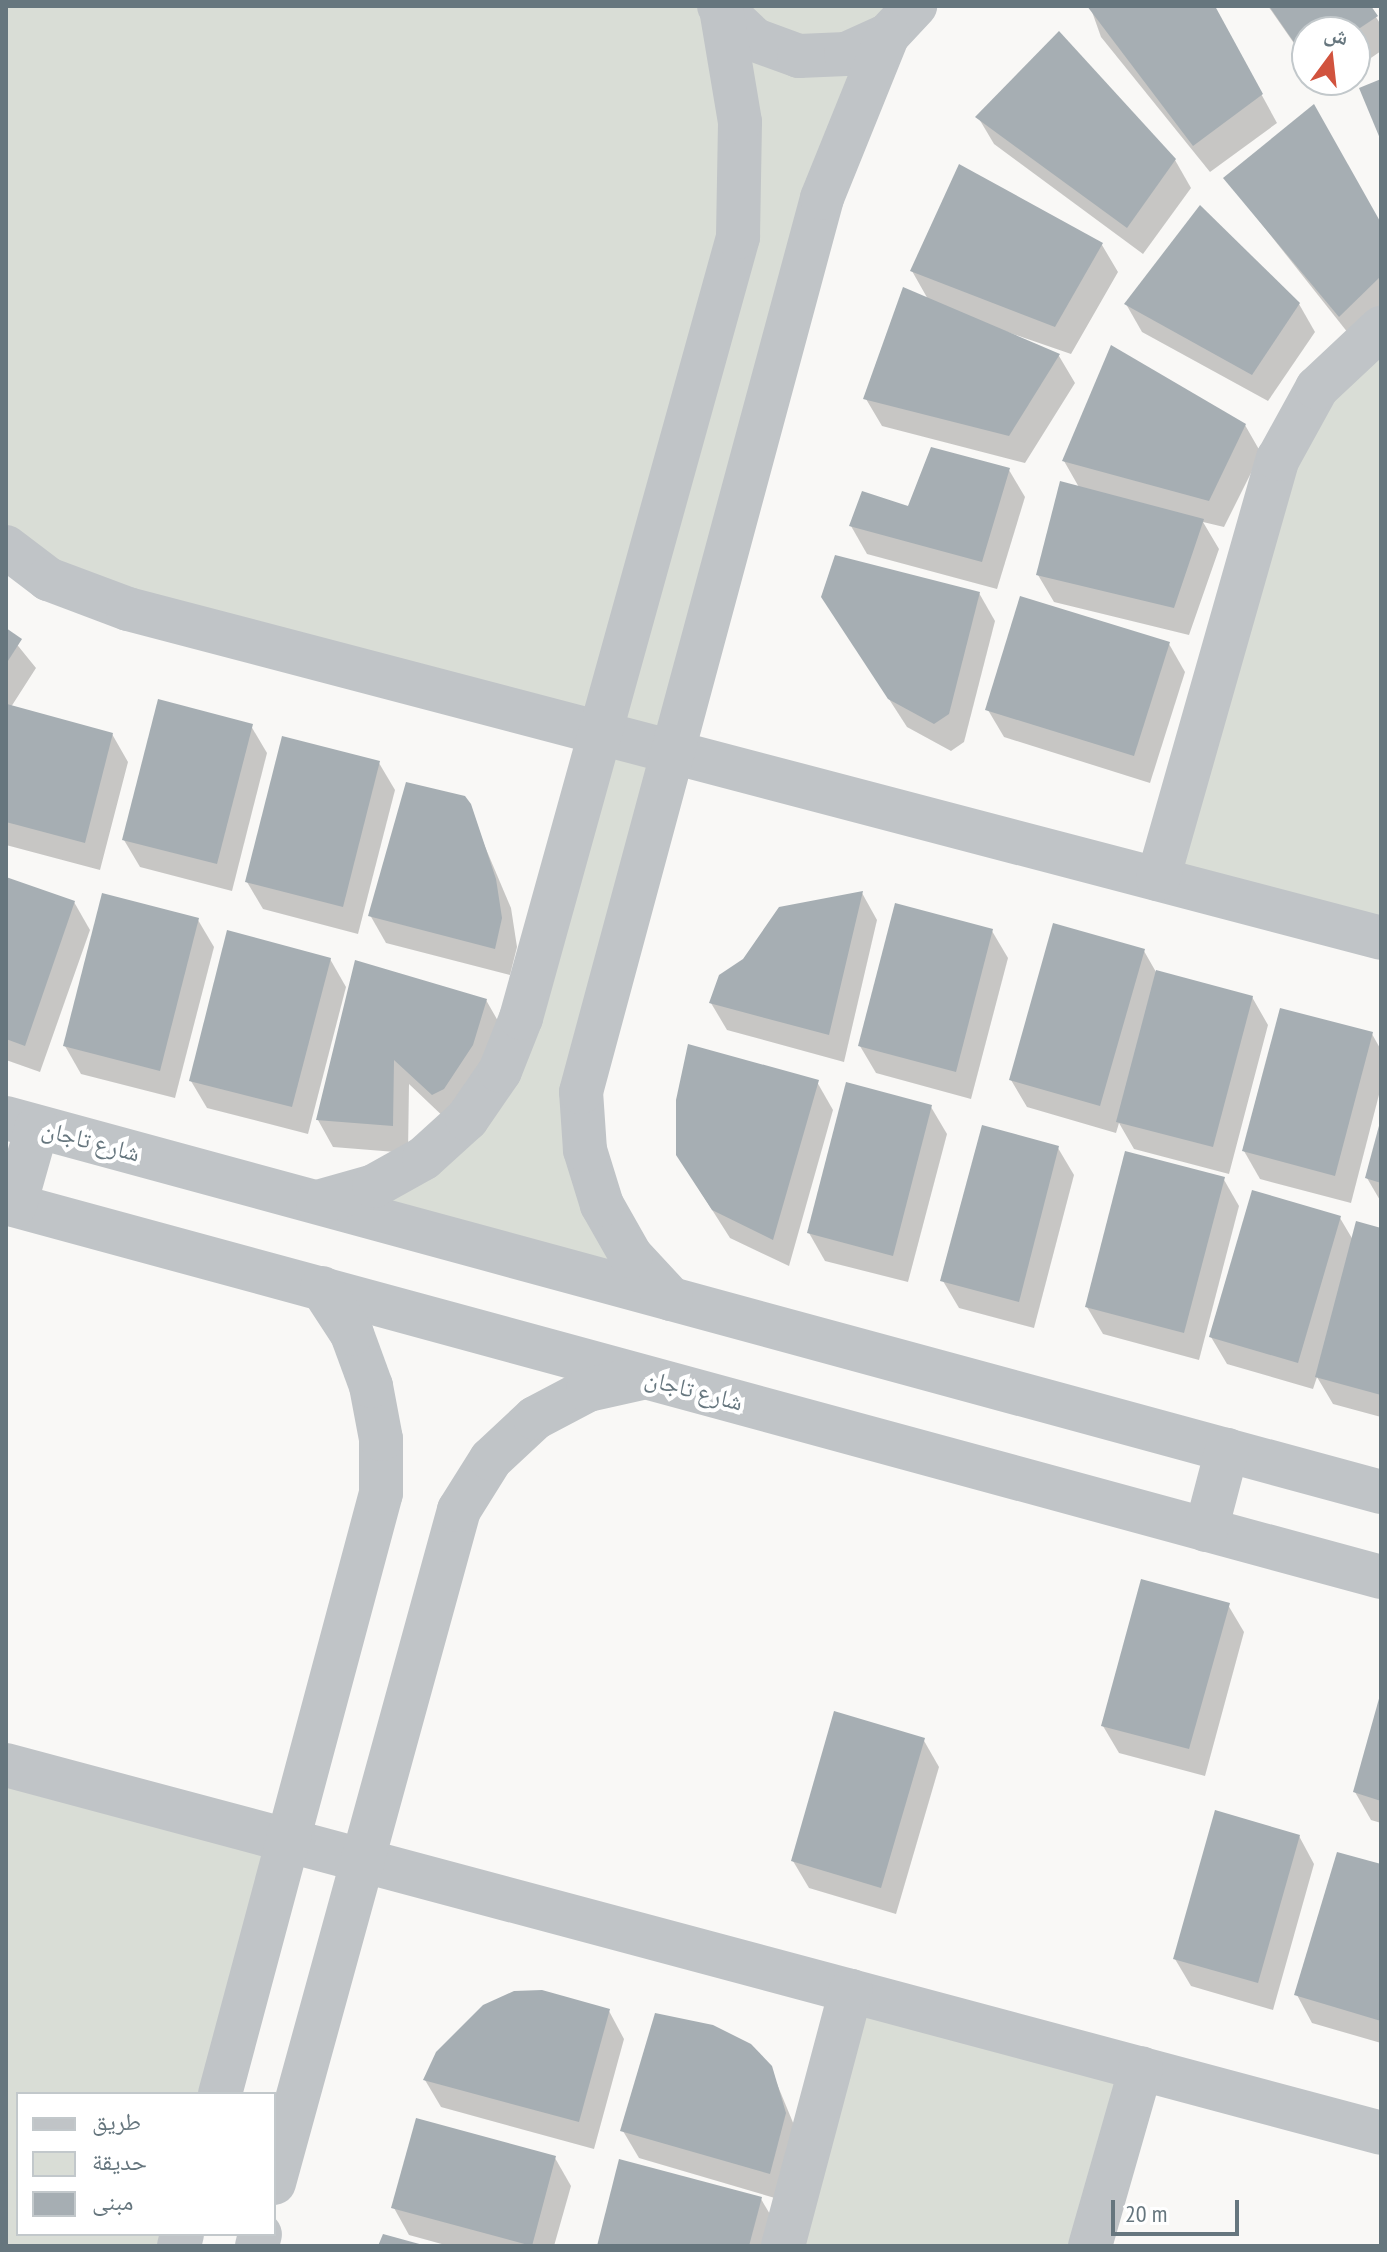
<!DOCTYPE html>
<html>
<head>
<meta charset="utf-8">
<style>
	body { margin:0 }
	#map { position:relative; width:1387px; height:2252px; overflow:hidden; background:#f9f8f6; font-family:"PT Sans Narrow","Noto Naskh Arabic",sans-serif }
	div>[style] { position:absolute }
	[style*='--x'] { left:calc(var(--x)*1px); top:calc(var(--y)*1px); width:calc(var(--w)*1px); rotate:calc(var(--a)*1deg) }
	.green>* { inset:0; background:#d9ddd6 }
	.shadow>* { inset:0; background:#0003 }
	.building>* { inset:0; background:#a6aeb3 }
	.minor>* { height:44px; margin:-22px; padding:0 22px; transform-origin:22px; border-radius:22px; background:#c0c4c7 }
	span { translate:-50% -50%; white-space:nowrap; text-align:center; line-height:1.15; -webkit-text-stroke:8px #fff; paint-order:stroke }
	.street-label { font-size:24px; color:#66767e }
	.frame { position:absolute; inset:0; border:8px solid #66767e; pointer-events:none }
	.legend { position:absolute; left:16px; top:2092px; width:260px; height:144px; box-sizing:border-box; background:#fff; border:2px solid #c2c8cb; margin:0; padding:10px 14px; list-style:none; font-size:24px; color:#66767e }
	.legend li { display:flex; align-items:center; gap:16px; height:40px }
	.legend b { width:40px; border:2px solid #c2c8cb }
	.north { position:absolute; left:1291px; top:16px; width:80px; height:80px; box-sizing:border-box; background:#fff; border:2px solid #c2c8cb; border-radius:50%; rotate:15deg; font-size:22px; font-weight:700; line-height:32px; text-align:center; color:#66767e }
	.north::after { content:''; display:block; margin:auto; width:28px; height:36px; background:#d1533e; clip-path:polygon(50% 0,100% 100%,50% 72%,0 100%) }
	.scale { position:absolute; left:1111px; top:2200px; width:128px; height:36px; box-sizing:border-box; border:4px solid #66767e; border-top:0; padding-left:10px; font-size:24px; line-height:28px; white-space:nowrap; color:#66767e; -webkit-text-stroke:6px #fff; paint-order:stroke }
</style>
</head>
<body>
<div id="map">
	<div class="green">
		<div style="clip-path:polygon(6px 6px,915px 6px,888px 35px,585px 1150px,671px 1299px,318px 1202px,466px 1119px,601px 731px,128px 609px,6px 547px)"></div>
		<div style="clip-path:polygon(1381px 328px,1381px 938px,1158px 879px,1278px 459px)"></div>
		<div style="clip-path:polygon(6px 1765px,290px 1841px,220px 2094px,18px 2094px,18px 2234px,182px 2234px,179px 2246px,6px 2246px)"></div>
		<div style="clip-path:polygon(851px 1991px,1141px 2068px,1090px 2246px,783px 2246px)"></div>
	</div>
	<div class="shadow">
		<div style="clip-path:polygon(1090px 6px,1213px 6px,1277px 123px,1210px 172px,1101px 37px)"></div>
		<div style="clip-path:polygon(1268px 6px,1369px 6px,1381px 25px,1381px 51px,1355px 69px,1355px 32px,1307px 32px,1307px 62px)"></div>
		<div style="clip-path:polygon(1319px 80px,1339px 80px,1325px 89px)"></div>
		<div style="clip-path:polygon(978px 117px,1175px 160px,1191px 188px,1143px 254px,994px 144px)"></div>
		<div style="clip-path:polygon(1226px 179px,1381px 226px,1381px 319px,1356px 343px)"></div>
		<div style="clip-path:polygon(1102px 245px,1118px 272px,1071px 354px,984px 324px,1059px 356px,1075px 383px,1025px 463px,882px 426px,866px 399px,929px 301px,912px 271px)"></div>
		<div style="clip-path:polygon(1126px 304px,1299px 304px,1315px 332px,1268px 401px,1142px 332px)"></div>
		<div style="clip-path:polygon(1245px 425px,1261px 453px,1224px 527px,1203px 522px,1219px 549px,1189px 635px,1054px 602px,1038px 575px,1080px 489px,1064px 461px)"></div>
		<div style="clip-path:polygon(1009px 470px,1025px 497px,997px 589px,867px 554px,851px 526px)"></div>
		<div style="clip-path:polygon(979px 593px,995px 621px,964px 742px,951px 751px,907px 727px,823px 597px)"></div>
		<div style="clip-path:polygon(6px 631px,36px 668px,11px 707px,112px 734px,128px 762px,100px 870px,6px 845px)"></div>
		<div style="clip-path:polygon(1169px 644px,1185px 672px,1150px 783px,1004px 737px,988px 710px)"></div>
		<div style="clip-path:polygon(251px 726px,267px 753px,232px 891px,140px 867px,124px 840px)"></div>
		<div style="clip-path:polygon(379px 763px,395px 790px,358px 934px,263px 909px,247px 882px)"></div>
		<div style="clip-path:polygon(464px 797px,511px 908px,517px 947px,510px 975px,386px 943px,370px 915px)"></div>
		<div style="clip-path:polygon(6px 879px,74px 902px,90px 930px,40px 1072px,6px 1060px)"></div>
		<div style="clip-path:polygon(862px 893px,877px 920px,844px 1062px,727px 1030px,711px 1003px)"></div>
		<div style="clip-path:polygon(198px 920px,214px 947px,175px 1098px,81px 1074px,65px 1046px)"></div>
		<div style="clip-path:polygon(992px 931px,1008px 958px,971px 1099px,876px 1073px,860px 1046px)"></div>
		<div style="clip-path:polygon(1144px 951px,1156px 972px,1252px 997px,1268px 1025px,1229px 1174px,1134px 1149px,1119px 1123px,1116px 1133px,1027px 1107px,1011px 1080px)"></div>
		<div style="clip-path:polygon(330px 959px,346px 987px,308px 1134px,207px 1108px,191px 1081px)"></div>
		<div style="clip-path:polygon(357px 963px,486px 1000px,502px 1028px,449px 1122px,409px 1084px,408px 1153px,333px 1147px,318px 1120px)"></div>
		<div style="clip-path:polygon(1372px 1034px,1381px 1050px,1381px 1087px,1351px 1203px,1260px 1179px,1244px 1151px)"></div>
		<div style="clip-path:polygon(817px 1082px,833px 1110px,789px 1266px,730px 1238px,695px 1183px)"></div>
		<div style="clip-path:polygon(931px 1107px,947px 1134px,908px 1282px,825px 1261px,809px 1233px)"></div>
		<div style="clip-path:polygon(1381px 1126px,1381px 1202px,1367px 1178px)"></div>
		<div style="clip-path:polygon(1058px 1148px,1074px 1175px,1034px 1328px,959px 1308px,943px 1281px)"></div>
		<div style="clip-path:polygon(1223px 1178px,1239px 1206px,1199px 1360px,1103px 1334px,1087px 1307px)"></div>
		<div style="clip-path:polygon(1340px 1218px,1353px 1240px,1381px 1230px,1381px 1417px,1333px 1404px,1317px 1377px,1313px 1389px,1227px 1364px,1211px 1337px)"></div>
		<div style="clip-path:polygon(1228px 1605px,1244px 1632px,1205px 1776px,1119px 1753px,1103px 1726px)"></div>
		<div style="clip-path:polygon(1381px 1699px,1381px 1823px,1371px 1820px,1355px 1792px)"></div>
		<div style="clip-path:polygon(923px 1739px,939px 1767px,896px 1914px,809px 1888px,793px 1861px)"></div>
		<div style="clip-path:polygon(1299px 1836px,1314px 1864px,1273px 2010px,1191px 1986px,1175px 1959px)"></div>
		<div style="clip-path:polygon(1381px 1866px,1381px 2043px,1312px 2023px,1297px 1995px)"></div>
		<div style="clip-path:polygon(609px 2011px,624px 2039px,594px 2149px,441px 2107px,425px 2080px)"></div>
		<div style="clip-path:polygon(770px 2067px,801px 2142px,785px 2201px,639px 2158px,623px 2131px)"></div>
		<div style="clip-path:polygon(555px 2158px,571px 2186px,554px 2246px,449px 2246px,409px 2235px,394px 2208px)"></div>
		<div style="clip-path:polygon(761px 2199px,777px 2226px,772px 2246px,599px 2246px)"></div>
	</div>
	<div class="building">
		<div style="clip-path:polygon(1087px 6px,1215px 6px,1263px 94px,1193px 146px)"></div>
		<div style="clip-path:polygon(1269px 6px,1371px 6px,1378px 16px,1354px 32px,1307px 32px,1307px 61px)"></div>
		<div style="clip-path:polygon(1059px 31px,1176px 159px,1127px 228px,975px 117px)"></div>
		<div style="clip-path:polygon(1381px 79px,1381px 141px,1359px 88px)"></div>
		<div style="clip-path:polygon(1314px 104px,1381px 223px,1381px 276px,1339px 317px,1223px 178px)"></div>
		<div style="clip-path:polygon(959px 164px,1103px 243px,1055px 327px,910px 271px)"></div>
		<div style="clip-path:polygon(1200px 205px,1300px 303px,1252px 375px,1124px 304px)"></div>
		<div style="clip-path:polygon(903px 287px,1060px 354px,1009px 436px,863px 399px)"></div>
		<div style="clip-path:polygon(1111px 345px,1246px 424px,1209px 501px,1062px 461px)"></div>
		<div style="clip-path:polygon(931px 447px,1010px 468px,982px 562px,849px 526px,862px 491px,908px 506px)"></div>
		<div style="clip-path:polygon(1060px 481px,1204px 519px,1174px 608px,1036px 575px)"></div>
		<div style="clip-path:polygon(835px 555px,980px 592px,949px 714px,934px 724px,888px 699px,821px 597px)"></div>
		<div style="clip-path:polygon(1020px 596px,1170px 642px,1134px 756px,985px 710px)"></div>
		<div style="clip-path:polygon(6px 628px,22px 639px,6px 664px)"></div>
		<div style="clip-path:polygon(158px 699px,253px 724px,217px 864px,122px 840px)"></div>
		<div style="clip-path:polygon(7px 704px,113px 733px,85px 843px,6px 822px)"></div>
		<div style="clip-path:polygon(282px 736px,380px 761px,343px 907px,245px 882px)"></div>
		<div style="clip-path:polygon(406px 782px,465px 796px,471px 804px,496px 879px,502px 918px,495px 949px,368px 916px)"></div>
		<div style="clip-path:polygon(6px 877px,75px 901px,25px 1046px,6px 1039px)"></div>
		<div style="clip-path:polygon(863px 891px,829px 1035px,709px 1003px,719px 975px,743px 959px,779px 907px)"></div>
		<div style="clip-path:polygon(102px 893px,199px 918px,160px 1071px,63px 1046px)"></div>
		<div style="clip-path:polygon(895px 903px,993px 929px,956px 1072px,858px 1046px)"></div>
		<div style="clip-path:polygon(1053px 923px,1145px 949px,1100px 1106px,1009px 1080px)"></div>
		<div style="clip-path:polygon(227px 930px,331px 958px,292px 1107px,189px 1081px)"></div>
		<div style="clip-path:polygon(355px 960px,487px 999px,473px 1045px,444px 1089px,432px 1095px,394px 1060px,393px 1126px,316px 1120px)"></div>
		<div style="clip-path:polygon(1156px 970px,1253px 996px,1213px 1147px,1116px 1122px)"></div>
		<div style="clip-path:polygon(1280px 1008px,1373px 1032px,1335px 1176px,1242px 1151px)"></div>
		<div style="clip-path:polygon(688px 1044px,819px 1080px,773px 1240px,712px 1210px,676px 1155px,676px 1100px)"></div>
		<div style="clip-path:polygon(846px 1082px,932px 1105px,893px 1256px,807px 1233px)"></div>
		<div style="clip-path:polygon(1380px 1122px,1381px 1122px,1381px 1183px,1365px 1178px)"></div>
		<div style="clip-path:polygon(982px 1125px,1059px 1146px,1019px 1302px,940px 1281px)"></div>
		<div style="clip-path:polygon(1125px 1151px,1225px 1177px,1184px 1333px,1085px 1307px)"></div>
		<div style="clip-path:polygon(1252px 1190px,1341px 1216px,1298px 1363px,1209px 1337px)"></div>
		<div style="clip-path:polygon(1356px 1221px,1381px 1228px,1381px 1395px,1315px 1377px)"></div>
		<div style="clip-path:polygon(1141px 1579px,1230px 1603px,1189px 1749px,1101px 1726px)"></div>
		<div style="clip-path:polygon(1380px 1695px,1381px 1695px,1381px 1801px,1353px 1792px)"></div>
		<div style="clip-path:polygon(834px 1711px,925px 1738px,881px 1888px,791px 1861px)"></div>
		<div style="clip-path:polygon(1215px 1810px,1300px 1835px,1258px 1983px,1173px 1959px)"></div>
		<div style="clip-path:polygon(1337px 1852px,1381px 1864px,1381px 2021px,1294px 1995px)"></div>
		<div style="clip-path:polygon(542px 1990px,610px 2009px,579px 2122px,423px 2080px,436px 2052px,483px 2005px,514px 1991px)"></div>
		<div style="clip-path:polygon(655px 2013px,713px 2025px,751px 2044px,772px 2066px,786px 2113px,770px 2174px,620px 2131px)"></div>
		<div style="clip-path:polygon(416px 2118px,556px 2156px,532px 2246px,391px 2208px)"></div>
		<div style="clip-path:polygon(619px 2159px,762px 2197px,749px 2246px,597px 2246px)"></div>
		<div style="clip-path:polygon(383px 2234px,423px 2245px,423px 2246px,378px 2246px)"></div>
	</div>
	<div class="minor">
		<div style="--x:719;--y:6;--w:50;--a:43.4"></div>
		<div style="--x:755;--y:40;--w:47;--a:20"></div>
		<div style="--x:799;--y:56;--w:47;--a:-2.4"></div>
		<div style="--x:846;--y:54;--w:46;--a:-24.3"></div>
		<div style="--x:888;--y:35;--w:40;--a:-47"></div>
		<div style="--x:6;--y:547;--w:53;--a:37.3"></div>
		<div style="--x:48;--y:579;--w:85;--a:20.6"></div>
		<div style="--x:128;--y:609;--w:1295;--a:14.71"></div>
		<div style="--x:1158;--y:879;--w:437;--a:-74.1"></div>
		<div style="--x:1278;--y:459;--w:81;--a:-61.2"></div>
		<div style="--x:1317;--y:388;--w:88;--a:-43.2"></div>
		<div style="--x:6;--y:1118;--w:1425;--a:15.22"></div>
		<div style="--x:318;--y:1202;--w:58;--a:-15.9"></div>
		<div style="--x:374;--y:1186;--w:57;--a:-29.2"></div>
		<div style="--x:424;--y:1158;--w:58;--a:-42.2"></div>
		<div style="--x:467;--y:1119;--w:58;--a:-55.5"></div>
		<div style="--x:500;--y:1071;--w:57;--a:-68.4"></div>
		<div style="--x:521;--y:1018;--w:811;--a:-74.47"></div>
		<div style="--x:738;--y:237;--w:115;--a:-89"></div>
		<div style="--x:740;--y:122;--w:115;--a:-99.5"></div>
		<div style="--x:6;--y:1203;--w:1425;--a:15.22"></div>
		<div style="--x:15;--y:1205;--w:81;--a:-74.2"></div>
		<div style="--x:671;--y:1299;--w:59;--a:-132.9"></div>
		<div style="--x:631;--y:1256;--w:59;--a:-119.6"></div>
		<div style="--x:602;--y:1205;--w:58;--a:-107.2"></div>
		<div style="--x:585;--y:1150;--w:58;--a:-93.9"></div>
		<div style="--x:581;--y:1092;--w:926;--a:-74.91"></div>
		<div style="--x:822;--y:198;--w:176;--a:-68"></div>
		<div style="--x:1206;--y:1530;--w:83;--a:-75.3"></div>
		<div style="--x:6;--y:1765;--w:1423;--a:14.98"></div>
		<div style="--x:220;--y:2094;--w:622;--a:-75"></div>
		<div style="--x:381;--y:1493;--w:54;--a:-90"></div>
		<div style="--x:381;--y:1439;--w:54;--a:-100.7"></div>
		<div style="--x:371;--y:1386;--w:55;--a:-110.1"></div>
		<div style="--x:352;--y:1334;--w:55;--a:-123.1"></div>
		<div style="--x:274;--y:2183;--w:698;--a:-74.63"></div>
		<div style="--x:459;--y:1510;--w:60;--a:-57.9"></div>
		<div style="--x:491;--y:1459;--w:60;--a:-43"></div>
		<div style="--x:535;--y:1418;--w:60;--a:-27.8"></div>
		<div style="--x:588;--y:1390;--w:55;--a:-12.5"></div>
		<div style="--x:179;--y:2246;--w:12;--a:-76"></div>
		<div style="--x:257;--y:2246;--w:12;--a:-76"></div>
		<div style="--x:783;--y:2246;--w:264;--a:-75.1"></div>
		<div style="--x:1090;--y:2246;--w:185;--a:-74"></div>
	</div>
	<div class="street-label">
		<span style="left:91px;top:1141px;rotate:15deg">شارع تاجان</span>
		<span style="left:694px;top:1390px;rotate:15deg">شارع تاجان</span>
	</div>
	<div class="frame"></div>
	<ul class="legend">
	<li><b style="height:10px;background:#c0c4c7"></b>طريق</li>
	<li><b style="height:22px;background:#d9ddd6"></b>حديقة</li>
	<li><b style="height:22px;background:#a6aeb3"></b>مبنى</li>
	</ul>
	<div class="north">ش</div>
	<div class="scale">20 m</div>
</div>
</body>
</html>
